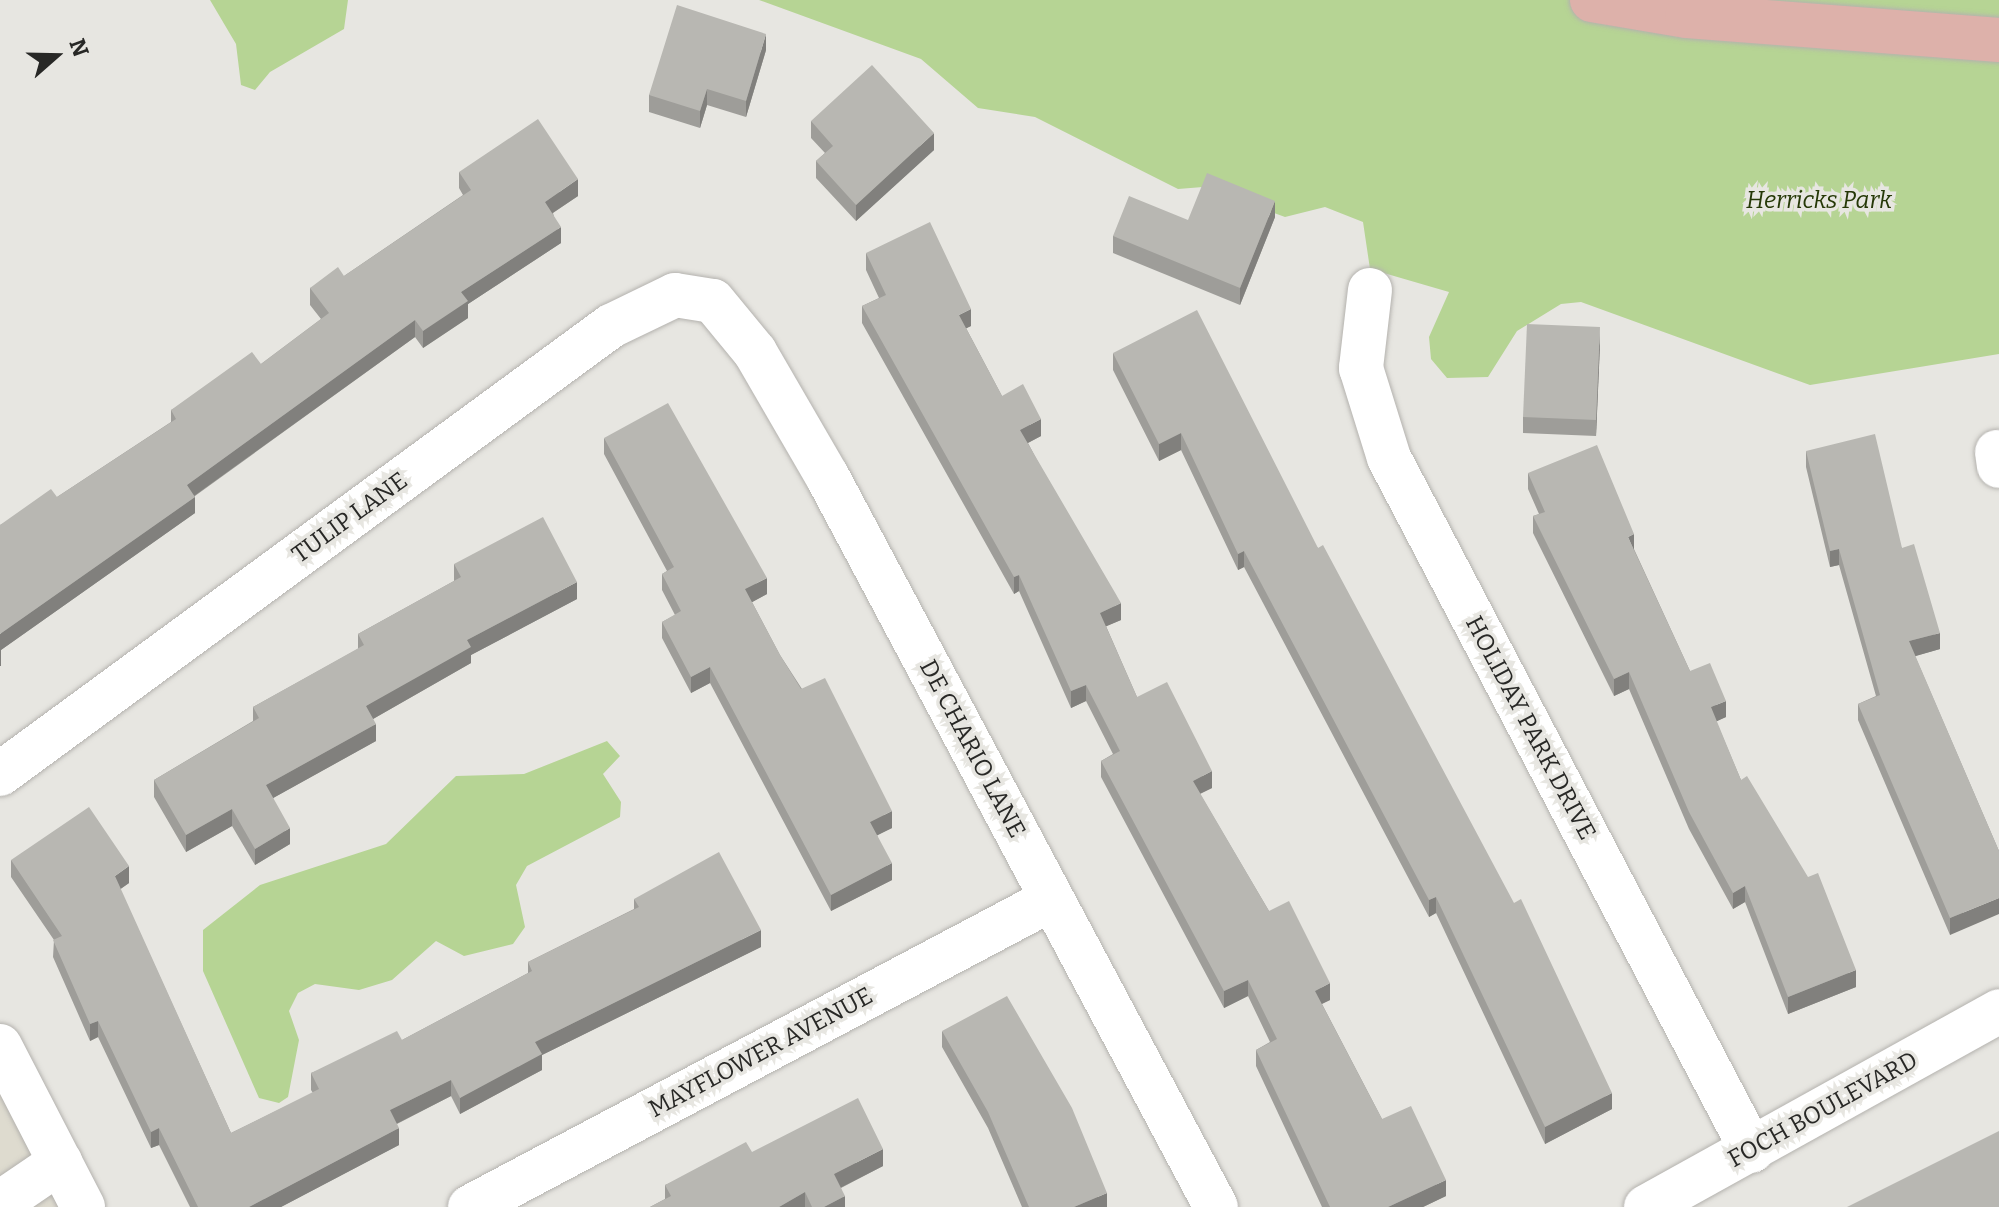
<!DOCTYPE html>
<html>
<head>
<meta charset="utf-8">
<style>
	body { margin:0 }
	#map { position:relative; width:1999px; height:1207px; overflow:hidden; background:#e7e6e1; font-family:Bitter,serif }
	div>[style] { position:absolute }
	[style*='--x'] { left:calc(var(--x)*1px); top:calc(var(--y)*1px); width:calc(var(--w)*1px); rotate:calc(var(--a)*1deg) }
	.built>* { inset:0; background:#dedbcf }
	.green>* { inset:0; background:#b6d494 }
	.roads { filter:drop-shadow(0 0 2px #b4b2ae) drop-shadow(0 0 2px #b4b2ae) }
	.minor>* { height:44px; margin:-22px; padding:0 22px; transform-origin:22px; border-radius:22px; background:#fff }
	.major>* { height:44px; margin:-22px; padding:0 22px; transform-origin:22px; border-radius:22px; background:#ddb1aa }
	.wall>* { inset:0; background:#9e9d99 }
	.shaded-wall>* { inset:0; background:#81807d }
	.building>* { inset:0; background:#b8b7b2 }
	span { translate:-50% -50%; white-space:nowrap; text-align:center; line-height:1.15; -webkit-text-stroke:7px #e7e6e1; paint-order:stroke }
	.park-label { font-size:24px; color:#253807; font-style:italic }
	.street-label { font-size:24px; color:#282826 }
	.north { position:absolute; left:16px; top:16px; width:80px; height:80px; -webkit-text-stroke:6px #e7e6e1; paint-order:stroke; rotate:70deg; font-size:22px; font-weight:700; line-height:32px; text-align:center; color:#282826 }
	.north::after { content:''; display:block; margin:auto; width:28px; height:36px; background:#282826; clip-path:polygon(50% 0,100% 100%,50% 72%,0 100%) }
</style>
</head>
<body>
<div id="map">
	<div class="built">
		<div style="clip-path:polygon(0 1046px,83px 1207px,0 1207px)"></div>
	</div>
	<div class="green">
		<div style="clip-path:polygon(210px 0,348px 0,344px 29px,270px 72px,255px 90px,241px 85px,236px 44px)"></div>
		<div style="clip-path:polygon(759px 0,1999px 0,1999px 354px,1810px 385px,1581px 302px,1561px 304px,1517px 331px,1488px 377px,1447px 378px,1431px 359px,1429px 337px,1449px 292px,1370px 269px,1363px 222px,1325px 207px,1285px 217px,1203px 187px,1178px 189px,1035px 117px,978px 108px,921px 59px)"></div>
		<div style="clip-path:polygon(607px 741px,620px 756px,603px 774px,621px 802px,620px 817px,527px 866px,516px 885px,525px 927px,513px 944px,464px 956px,436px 941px,392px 980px,359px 990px,315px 984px,298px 993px,289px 1011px,299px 1040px,288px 1097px,279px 1103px,259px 1098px,203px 971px,203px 930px,260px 885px,386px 844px,456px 776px,524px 774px)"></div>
	</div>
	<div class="roads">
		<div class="minor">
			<div style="--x:1370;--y:290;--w:79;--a:96.6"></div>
			<div style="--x:1361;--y:368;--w:94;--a:72.7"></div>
			<div style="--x:1389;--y:458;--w:782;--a:62.35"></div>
			<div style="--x:1997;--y:452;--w:14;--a:82"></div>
			<div style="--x:0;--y:774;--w:758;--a:-36.25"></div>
			<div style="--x:611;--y:326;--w:71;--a:-25.8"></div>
			<div style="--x:675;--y:295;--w:38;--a:9"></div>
			<div style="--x:713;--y:301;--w:66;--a:50.5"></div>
			<div style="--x:755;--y:352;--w:143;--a:59.9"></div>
			<div style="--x:827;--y:476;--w:828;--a:61.98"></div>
			<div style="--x:0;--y:1046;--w:181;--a:62.7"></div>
			<div style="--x:0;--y:1203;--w:73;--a:-34.3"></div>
			<div style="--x:470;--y:1207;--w:658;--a:-27.89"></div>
			<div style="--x:1646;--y:1207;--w:404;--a:-29"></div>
		</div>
		<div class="major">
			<div style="--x:1592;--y:0;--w:96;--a:9.6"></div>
			<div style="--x:1687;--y:16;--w:313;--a:4.4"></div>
		</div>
	</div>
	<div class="wall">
		<div style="clip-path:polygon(766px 50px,746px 117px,707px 105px,700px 128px,649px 112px,649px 95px)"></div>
		<div style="clip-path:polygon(811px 121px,934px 150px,856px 221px,816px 178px,816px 161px,825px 153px,811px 138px)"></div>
		<div style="clip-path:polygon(459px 172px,578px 196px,553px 213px,561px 243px,468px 304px,468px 318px,423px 348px,415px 337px,195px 496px,195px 513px,1px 650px,1px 666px,0 525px,57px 497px,171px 422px,171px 410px,261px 364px,321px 319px,310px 305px,310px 288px,344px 276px,463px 195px,459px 188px)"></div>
		<div style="clip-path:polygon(1275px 217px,1240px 305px,1113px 253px,1113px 236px,1188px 220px)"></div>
		<div style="clip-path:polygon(866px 253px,971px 326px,966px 328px,1002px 396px,1041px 436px,1028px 443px,1121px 620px,1106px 626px,1137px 697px,1212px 788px,1200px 794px,1269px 911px,1330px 1000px,1322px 1004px,1382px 1119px,1446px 1196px,1423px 1207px,1322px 1207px,1256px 1066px,1256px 1050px,1270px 1042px,1248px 996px,1224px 1008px,1101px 777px,1101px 761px,1113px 754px,1086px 701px,1071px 708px,1019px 591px,1014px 594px,862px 323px,862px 306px,879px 298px,866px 270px)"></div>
		<div style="clip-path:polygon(1600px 344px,1596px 436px,1523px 433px,1523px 417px)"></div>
		<div style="clip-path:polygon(1113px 353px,1318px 548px,1612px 1109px,1545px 1144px,1436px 913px,1429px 917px,1244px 567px,1238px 570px,1181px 450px,1159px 461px,1113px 370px)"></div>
		<div style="clip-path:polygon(604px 438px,767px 594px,752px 602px,780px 655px,892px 828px,877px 835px,892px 880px,831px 911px,710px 683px,691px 693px,662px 638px,662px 622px,675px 615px,662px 590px,662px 574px,667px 571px,604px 454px)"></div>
		<div style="clip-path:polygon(1806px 451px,1902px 548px,1940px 649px,1915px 656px,1999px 851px,1950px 935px,1858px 720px,1858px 704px,1876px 696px,1839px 565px,1830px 567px,1806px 467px)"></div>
		<div style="clip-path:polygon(1528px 473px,1634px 549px,1690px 671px,1726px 717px,1716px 721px,1741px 780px,1856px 987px,1788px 1014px,1745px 902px,1733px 909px,1689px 829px,1629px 689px,1614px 696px,1533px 533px,1533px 516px,1539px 514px,1528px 489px)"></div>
		<div style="clip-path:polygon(454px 564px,577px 599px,471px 655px,471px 663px,373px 719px,376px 741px,273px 798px,290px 844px,255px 865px,232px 826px,186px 852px,154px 797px,154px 780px,253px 721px,253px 707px,358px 649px,358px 634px,454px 581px)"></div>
		<div style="clip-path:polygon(11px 860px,129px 883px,120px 889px,231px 1133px,313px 1093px,311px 1090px,311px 1073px,402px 1040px,528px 973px,528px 962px,634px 909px,634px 899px,761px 947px,542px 1055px,542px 1070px,460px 1114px,451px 1096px,397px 1124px,399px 1145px,281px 1207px,190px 1207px,159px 1145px,151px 1148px,98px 1037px,90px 1041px,53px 957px,54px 940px,11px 877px)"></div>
		<div style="clip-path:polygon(942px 1031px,1107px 1207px,1022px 1207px,988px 1128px,942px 1047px)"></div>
		<div style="clip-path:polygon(752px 1152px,883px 1166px,841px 1188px,845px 1207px,650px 1207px,665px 1199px,665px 1185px)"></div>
	</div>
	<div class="shaded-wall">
		<div style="clip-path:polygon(766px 34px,766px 50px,746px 117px,746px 101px)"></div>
		<div style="clip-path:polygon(707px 89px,707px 105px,700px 128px,700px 111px)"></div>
		<div style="clip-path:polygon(934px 133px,934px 150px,856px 221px,856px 205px)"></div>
		<div style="clip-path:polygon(578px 179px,578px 196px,545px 218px,545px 202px)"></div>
		<div style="clip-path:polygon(1275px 201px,1275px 217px,1240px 305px,1240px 288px)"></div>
		<div style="clip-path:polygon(561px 227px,561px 243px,468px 304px,468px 318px,423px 348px,423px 331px,461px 292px)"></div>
		<div style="clip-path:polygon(971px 309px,971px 326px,959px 332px,959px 315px)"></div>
		<div style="clip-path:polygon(415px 320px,415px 337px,187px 501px,187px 485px)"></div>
		<div style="clip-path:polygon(1600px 327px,1600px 344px,1596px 436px,1596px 420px)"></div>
		<div style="clip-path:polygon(1041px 419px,1041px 436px,1020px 447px,1020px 430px)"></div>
		<div style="clip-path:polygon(1181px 433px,1181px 450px,1159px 461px,1159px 444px)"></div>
		<div style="clip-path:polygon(195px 497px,195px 513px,1px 650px,1px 666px,0 666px,0 634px)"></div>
		<div style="clip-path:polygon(1634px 534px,1634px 551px,1628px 537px)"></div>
		<div style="clip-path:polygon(1839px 549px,1839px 565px,1830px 567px,1830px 551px)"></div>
		<div style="clip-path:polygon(1244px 551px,1244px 567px,1238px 570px,1238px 554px)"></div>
		<div style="clip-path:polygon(1019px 575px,1019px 591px,1014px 594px,1014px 577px)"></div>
		<div style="clip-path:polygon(767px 578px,767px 594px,745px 606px,745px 589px)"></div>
		<div style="clip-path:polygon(577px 582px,577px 599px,471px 655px,471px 663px,366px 723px,366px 706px,467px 640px)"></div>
		<div style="clip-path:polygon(1121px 603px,1121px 620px,1100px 629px,1100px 613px)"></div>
		<div style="clip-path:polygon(1940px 633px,1940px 649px,1909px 658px,1909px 641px)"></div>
		<div style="clip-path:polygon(710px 667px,710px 683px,691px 693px,691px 677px)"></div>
		<div style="clip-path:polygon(1629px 672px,1629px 689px,1614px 696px,1614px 679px)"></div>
		<div style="clip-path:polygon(1086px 685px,1086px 701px,1071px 708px,1071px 691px)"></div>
		<div style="clip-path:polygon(1726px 701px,1726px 717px,1711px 724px,1711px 707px)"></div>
		<div style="clip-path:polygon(376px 724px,376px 741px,266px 802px,266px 785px)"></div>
		<div style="clip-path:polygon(1212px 771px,1212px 788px,1193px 797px,1193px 781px)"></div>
		<div style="clip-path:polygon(232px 809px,232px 826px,186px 852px,186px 835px)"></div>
		<div style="clip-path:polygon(892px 811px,892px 828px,870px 839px,870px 822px)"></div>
		<div style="clip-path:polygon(290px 828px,290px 844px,255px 865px,255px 849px)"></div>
		<div style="clip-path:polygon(892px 863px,892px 880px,831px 911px,831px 895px)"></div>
		<div style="clip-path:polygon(129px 866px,129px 883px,115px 893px,115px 876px)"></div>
		<div style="clip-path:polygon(1745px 886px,1745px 902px,1733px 909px,1733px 893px)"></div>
		<div style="clip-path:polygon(1436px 897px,1436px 913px,1429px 917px,1429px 900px)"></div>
		<div style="clip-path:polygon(1999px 898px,1999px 914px,1950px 935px,1950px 918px)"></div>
		<div style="clip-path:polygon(761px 930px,761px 947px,542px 1055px,542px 1070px,460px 1114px,460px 1098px,535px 1042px)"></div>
		<div style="clip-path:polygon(1856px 970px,1856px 987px,1788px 1014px,1788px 997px)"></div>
		<div style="clip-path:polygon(1248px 980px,1248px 996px,1224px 1008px,1224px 991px)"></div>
		<div style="clip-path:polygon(1330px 983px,1330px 1000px,1315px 1007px,1315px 991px)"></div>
		<div style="clip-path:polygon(98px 1021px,98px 1037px,90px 1041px,90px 1024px)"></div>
		<div style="clip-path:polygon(451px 1080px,451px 1096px,390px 1127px,390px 1110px)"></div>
		<div style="clip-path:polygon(1612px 1093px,1612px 1109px,1545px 1144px,1545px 1127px)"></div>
		<div style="clip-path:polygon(159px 1128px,159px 1145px,151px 1148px,151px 1132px)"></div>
		<div style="clip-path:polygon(399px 1128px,399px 1145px,281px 1207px,249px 1207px)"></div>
		<div style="clip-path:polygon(883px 1149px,883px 1166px,834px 1191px,834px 1174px)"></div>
		<div style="clip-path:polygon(1446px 1180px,1446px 1196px,1423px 1207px,1388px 1207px)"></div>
		<div style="clip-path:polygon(805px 1192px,805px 1207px,779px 1207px)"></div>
		<div style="clip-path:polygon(1107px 1193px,1107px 1207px,1074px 1207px)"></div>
		<div style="clip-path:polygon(845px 1196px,845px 1207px,824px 1207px)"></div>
	</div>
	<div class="building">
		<div style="clip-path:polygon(677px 5px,766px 34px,746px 101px,707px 89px,700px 111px,649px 95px)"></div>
		<div style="clip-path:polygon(872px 65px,934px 133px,856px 205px,816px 161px,833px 146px,811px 121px)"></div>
		<div style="clip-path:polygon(538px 119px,578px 179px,545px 202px,561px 227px,461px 292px,468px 301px,423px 331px,415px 320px,187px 485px,195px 497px,0 634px,0 525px,51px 489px,57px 497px,176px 419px,171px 410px,252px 352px,261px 364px,329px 313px,310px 288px,338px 267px,344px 276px,471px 190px,459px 172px)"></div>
		<div style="clip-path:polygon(1207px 173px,1275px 201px,1240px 288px,1113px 236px,1129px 196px,1188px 220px)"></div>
		<div style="clip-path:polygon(930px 222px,971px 309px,959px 315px,1002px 396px,1023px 384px,1041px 419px,1020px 430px,1121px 603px,1100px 613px,1137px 697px,1167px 682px,1212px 771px,1193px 781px,1269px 911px,1289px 901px,1330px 983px,1315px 991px,1382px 1119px,1411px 1106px,1446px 1180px,1388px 1207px,1330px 1207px,1256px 1050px,1277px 1039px,1248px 980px,1224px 991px,1101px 761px,1120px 751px,1086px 685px,1071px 691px,1019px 575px,1014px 577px,862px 306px,886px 295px,866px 253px)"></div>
		<div style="clip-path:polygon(1197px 310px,1318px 548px,1323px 545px,1514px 903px,1521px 899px,1612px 1093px,1545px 1127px,1436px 897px,1429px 900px,1244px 551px,1238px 554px,1181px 433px,1159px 444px,1113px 353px)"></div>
		<div style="clip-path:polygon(1527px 324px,1600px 327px,1596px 420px,1523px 417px)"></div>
		<div style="clip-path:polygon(668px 403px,767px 578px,745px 589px,780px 655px,801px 689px,825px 678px,892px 811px,870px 822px,892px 863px,831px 895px,710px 667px,691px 677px,662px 622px,681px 611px,662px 574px,674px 567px,604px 438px)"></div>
		<div style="clip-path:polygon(1875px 434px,1902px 548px,1914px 544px,1940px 633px,1909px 641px,1999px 851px,1999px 898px,1950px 918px,1858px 704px,1880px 695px,1839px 549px,1830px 551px,1806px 451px)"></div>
		<div style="clip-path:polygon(1597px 445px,1634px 534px,1628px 537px,1690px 671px,1710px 663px,1726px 701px,1711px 707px,1741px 780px,1747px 776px,1808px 877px,1818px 873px,1856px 970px,1788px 997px,1745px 886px,1733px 893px,1689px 812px,1629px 672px,1614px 679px,1533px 516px,1545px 512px,1528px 473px)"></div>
		<div style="clip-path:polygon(543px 517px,577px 582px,467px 640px,471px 647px,366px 706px,376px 724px,266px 785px,290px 828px,255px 849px,232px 809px,186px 835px,154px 780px,259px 718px,253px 707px,364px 645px,358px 634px,461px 577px,454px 564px)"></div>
		<div style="clip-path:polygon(89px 807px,129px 866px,115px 876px,231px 1133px,319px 1089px,311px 1073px,397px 1031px,402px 1040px,532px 971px,528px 962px,639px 907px,634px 899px,719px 852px,761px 930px,535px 1042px,542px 1054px,460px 1098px,451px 1080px,390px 1110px,399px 1128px,249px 1207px,198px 1207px,159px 1128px,151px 1132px,98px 1021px,90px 1024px,53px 940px,62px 936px,11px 860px)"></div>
		<div style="clip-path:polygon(1007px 996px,1072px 1108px,1107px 1193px,1074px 1207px,1029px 1207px,988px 1112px,942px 1031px)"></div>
		<div style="clip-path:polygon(858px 1098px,883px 1149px,834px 1174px,845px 1196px,824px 1207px,812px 1207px,805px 1192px,779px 1207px,650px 1207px,671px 1196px,665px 1185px,746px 1142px,752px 1152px)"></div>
		<div style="clip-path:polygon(1999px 1131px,1999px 1207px,1847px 1207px)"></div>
	</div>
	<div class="park-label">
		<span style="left:1819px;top:201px">Herricks Park</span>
	</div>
	<div class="street-label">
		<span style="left:350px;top:518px;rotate:-36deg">TULIP LANE</span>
		<span style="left:1530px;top:728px;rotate:62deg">HOLIDAY PARK DRIVE</span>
		<span style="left:972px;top:749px;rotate:62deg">DE CHARIO LANE</span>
		<span style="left:761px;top:1053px;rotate:-28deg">MAYFLOWER AVENUE</span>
		<span style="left:1823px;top:1110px;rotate:-29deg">FOCH BOULEVARD</span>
	</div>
	<div class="north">N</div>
</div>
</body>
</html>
